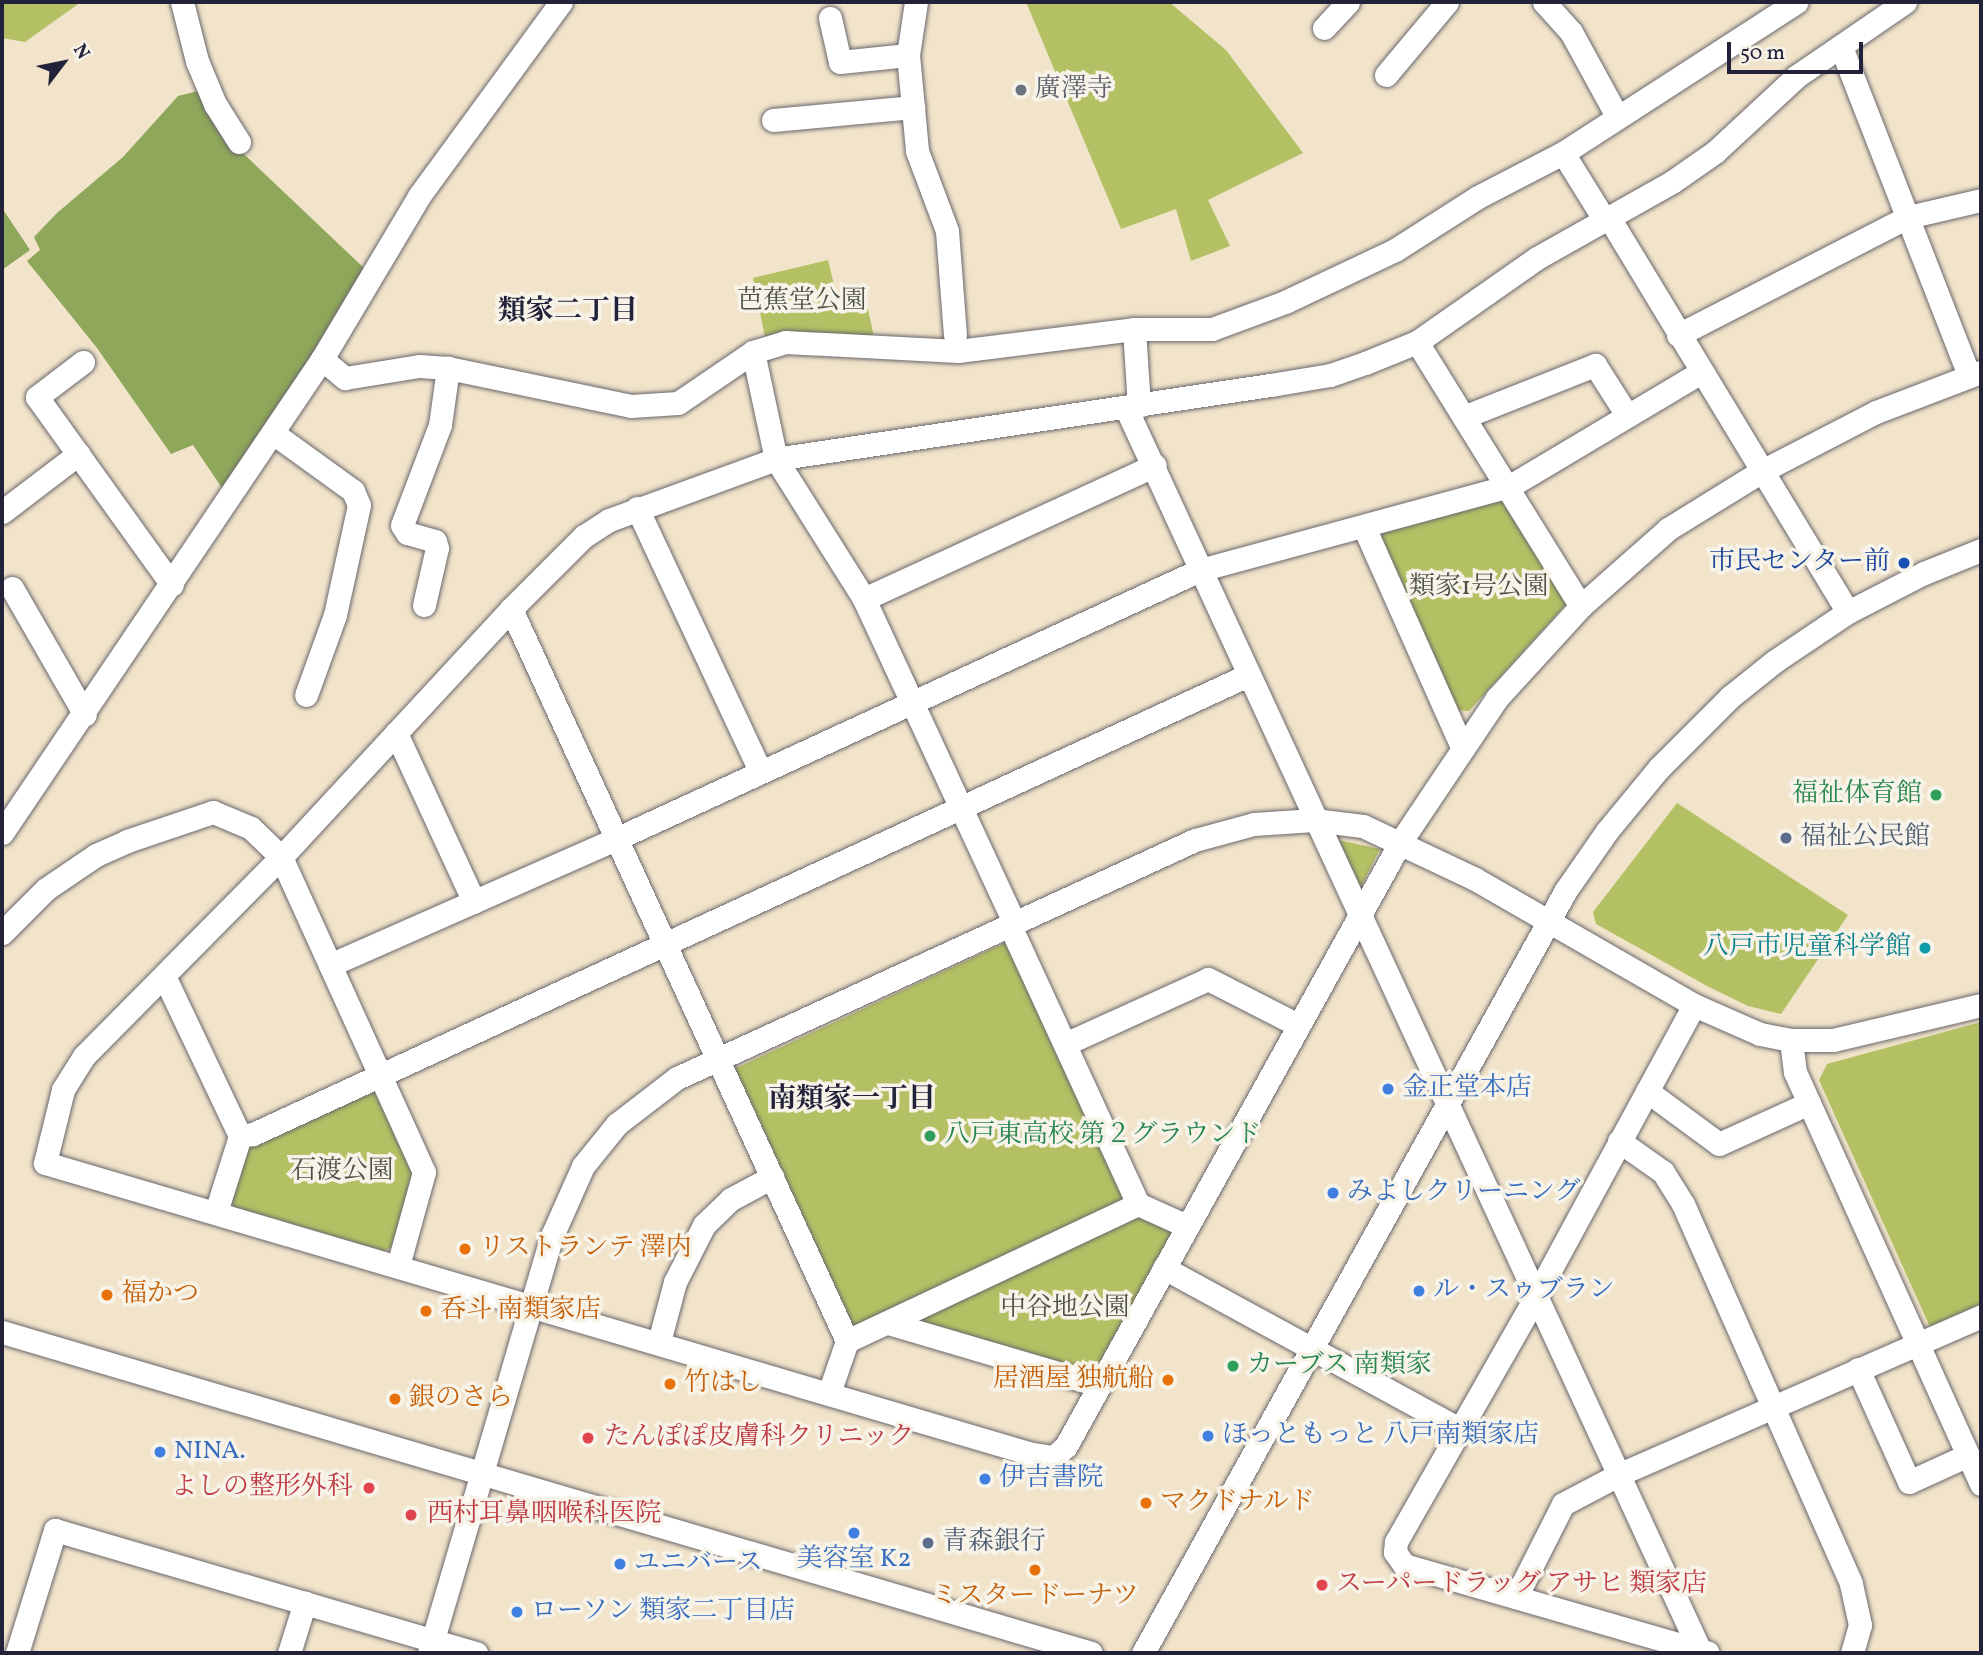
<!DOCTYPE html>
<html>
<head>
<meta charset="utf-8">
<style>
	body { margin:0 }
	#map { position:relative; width:1983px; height:1655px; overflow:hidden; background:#f1e4ca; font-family:Vollkorn,"Noto Serif JP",serif }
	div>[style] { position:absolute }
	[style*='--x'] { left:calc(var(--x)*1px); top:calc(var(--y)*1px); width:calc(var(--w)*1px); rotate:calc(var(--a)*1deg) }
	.green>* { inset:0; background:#b3c164 }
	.forest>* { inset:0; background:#8ea75a }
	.roads { filter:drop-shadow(0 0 2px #6a666d) drop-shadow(0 0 2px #6a666d) }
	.minor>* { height:23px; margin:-11.5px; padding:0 11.5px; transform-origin:11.5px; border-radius:11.5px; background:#fff }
	.dots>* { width:19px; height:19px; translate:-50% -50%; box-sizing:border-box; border:4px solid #f7f3e8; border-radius:50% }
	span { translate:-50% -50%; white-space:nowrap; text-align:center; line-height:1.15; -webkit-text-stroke:7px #f7f3e8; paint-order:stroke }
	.worship-label { font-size:26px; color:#5b616d }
	.left { translate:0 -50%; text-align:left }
	.park-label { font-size:26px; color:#4e5247 }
	.transit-label { font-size:26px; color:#164399 }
	.right { translate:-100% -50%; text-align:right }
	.leisure-label { font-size:26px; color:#27864d }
	.service-label { font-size:26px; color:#4e5e75 }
	.culture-label { font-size:26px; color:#0d838f }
	.shop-label { font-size:26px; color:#366cbe }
	.food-label { font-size:26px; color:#c56008 }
	.health-label { font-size:26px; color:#be3a42 }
	.neighbourhood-label { font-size:28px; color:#22223b; font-weight:700 }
	.frame { position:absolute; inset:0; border:4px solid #22223b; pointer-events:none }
	.north { position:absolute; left:28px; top:28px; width:70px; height:70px; -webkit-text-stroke:5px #f7f3e8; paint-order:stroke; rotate:58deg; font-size:19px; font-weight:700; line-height:28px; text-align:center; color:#22223b }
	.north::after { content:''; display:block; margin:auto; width:24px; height:32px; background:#22223b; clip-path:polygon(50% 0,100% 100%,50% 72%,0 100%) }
	.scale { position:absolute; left:1727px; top:42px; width:136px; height:32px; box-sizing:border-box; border:4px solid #22223b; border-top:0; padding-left:9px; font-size:21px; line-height:24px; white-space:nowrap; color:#22223b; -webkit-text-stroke:5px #f7f3e8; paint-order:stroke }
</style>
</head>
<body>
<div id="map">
	<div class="green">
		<div style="clip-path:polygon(2px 2px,81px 2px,25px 42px,2px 38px)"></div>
		<div style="clip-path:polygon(1026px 2px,1169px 2px,1226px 50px,1303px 153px,1208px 200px,1230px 246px,1191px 261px,1176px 209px,1121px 229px)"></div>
		<div style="clip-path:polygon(828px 260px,841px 313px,868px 309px,875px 342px,766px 342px,753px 278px)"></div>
		<div style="clip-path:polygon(1501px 500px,1511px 504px,1567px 603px,1469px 711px,1457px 710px,1379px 542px,1385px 529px)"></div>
		<div style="clip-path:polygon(1677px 803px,1848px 915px,1781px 1014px,1748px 1006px,1707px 986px,1596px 924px,1593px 912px)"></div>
		<div style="clip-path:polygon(1334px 839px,1380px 849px,1358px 892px)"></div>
		<div style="clip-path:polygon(1011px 940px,1128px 1202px,851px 1332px,732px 1070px)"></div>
		<div style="clip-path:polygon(1981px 1022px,1981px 1304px,1930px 1327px,1819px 1080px,1827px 1064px)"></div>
		<div style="clip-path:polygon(373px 1090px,415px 1172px,394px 1246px,384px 1251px,234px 1207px,229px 1198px,246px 1145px)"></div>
		<div style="clip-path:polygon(1139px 1213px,1170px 1226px,1171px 1234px,1096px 1369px,1085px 1372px,925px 1324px,923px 1313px)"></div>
	</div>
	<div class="forest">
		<div style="clip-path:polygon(198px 91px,228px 139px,365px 269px,349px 300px,222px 488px,193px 445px,171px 454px,97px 348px,27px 261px,40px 250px,34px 237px,57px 213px,123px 157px,178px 96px)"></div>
		<div style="clip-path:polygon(2px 208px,30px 250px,2px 270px)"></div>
	</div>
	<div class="roads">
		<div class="minor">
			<div style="--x:182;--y:2;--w:61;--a:75.7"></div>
			<div style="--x:197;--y:61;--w:47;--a:67.3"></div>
			<div style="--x:215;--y:104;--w:45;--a:57.7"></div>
			<div style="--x:916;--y:2;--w:54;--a:98.6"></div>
			<div style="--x:908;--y:55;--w:96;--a:84.6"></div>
			<div style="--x:917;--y:151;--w:85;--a:69.4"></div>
			<div style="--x:947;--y:231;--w:104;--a:85.6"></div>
			<div style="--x:1544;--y:2;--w:40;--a:48"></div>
			<div style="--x:1571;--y:32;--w:96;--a:61.3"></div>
			<div style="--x:1905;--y:2;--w:131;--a:145.6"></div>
			<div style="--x:1797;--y:76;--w:112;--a:137.2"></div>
			<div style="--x:1715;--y:152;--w:52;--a:145.1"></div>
			<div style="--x:1672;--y:182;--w:155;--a:150.6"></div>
			<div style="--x:1537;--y:258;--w:146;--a:145"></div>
			<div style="--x:1417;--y:342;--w:56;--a:158"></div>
			<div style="--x:1365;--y:363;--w:37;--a:161"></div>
			<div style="--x:1330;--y:375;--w:61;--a:170.5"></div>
			<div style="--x:1270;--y:385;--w:500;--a:171.5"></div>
			<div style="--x:776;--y:459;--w:178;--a:159.9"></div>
			<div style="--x:609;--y:520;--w:30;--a:147"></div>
			<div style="--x:584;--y:536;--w:103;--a:135"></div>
			<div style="--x:511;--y:609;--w:338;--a:132.8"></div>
			<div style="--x:281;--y:857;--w:280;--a:134.7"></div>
			<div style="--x:84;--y:1056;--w:40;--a:122"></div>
			<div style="--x:63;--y:1090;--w:75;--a:103.9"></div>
			<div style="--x:45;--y:1163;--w:1029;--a:16.43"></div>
			<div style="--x:1032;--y:1454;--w:22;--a:8"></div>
			<div style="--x:1054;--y:1457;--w:16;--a:-43"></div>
			<div style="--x:1066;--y:1446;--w:692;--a:-61.03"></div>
			<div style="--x:1401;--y:841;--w:172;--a:-56.1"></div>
			<div style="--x:1497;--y:698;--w:125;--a:-47.6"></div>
			<div style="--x:1581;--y:606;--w:116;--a:-41.5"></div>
			<div style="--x:1668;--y:529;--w:110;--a:-31.7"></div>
			<div style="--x:1762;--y:471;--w:128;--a:-27.4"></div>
			<div style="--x:1876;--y:412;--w:112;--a:-20.9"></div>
			<div style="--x:830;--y:18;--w:45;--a:77.2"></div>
			<div style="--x:840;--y:62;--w:68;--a:-5.9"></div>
			<div style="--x:1324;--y:28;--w:35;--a:-47"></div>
			<div style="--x:1841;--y:47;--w:352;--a:68.7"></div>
			<div style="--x:1386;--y:75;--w:95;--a:-50.1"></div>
			<div style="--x:773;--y:120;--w:141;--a:-5.3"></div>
			<div style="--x:1563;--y:153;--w:78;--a:58.2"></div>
			<div style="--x:1608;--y:216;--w:463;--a:58.8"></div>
			<div style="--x:1134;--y:329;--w:77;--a:86.3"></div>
			<div style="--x:1678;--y:335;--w:259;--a:-27.2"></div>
			<div style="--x:1908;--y:217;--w:75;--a:-13.1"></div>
			<div style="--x:1417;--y:342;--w:311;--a:58.2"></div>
			<div style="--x:753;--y:352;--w:109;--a:77.9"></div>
			<div style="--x:776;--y:459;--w:165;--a:57.8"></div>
			<div style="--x:864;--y:599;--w:356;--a:65.1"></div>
			<div style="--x:322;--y:359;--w:30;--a:40"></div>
			<div style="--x:345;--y:378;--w:75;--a:-9.2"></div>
			<div style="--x:419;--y:366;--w:29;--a:4"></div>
			<div style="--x:448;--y:368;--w:187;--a:11.7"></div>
			<div style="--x:631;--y:406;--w:47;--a:-3.7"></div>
			<div style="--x:678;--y:403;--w:91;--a:-34.2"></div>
			<div style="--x:753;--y:352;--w:34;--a:-17"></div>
			<div style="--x:785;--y:342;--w:173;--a:3"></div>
			<div style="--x:958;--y:351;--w:177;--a:-7.1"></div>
			<div style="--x:1134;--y:329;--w:78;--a:0"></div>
			<div style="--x:1212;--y:329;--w:78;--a:-20.3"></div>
			<div style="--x:1285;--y:302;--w:122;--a:-25.3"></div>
			<div style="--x:1395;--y:250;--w:98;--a:-32.6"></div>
			<div style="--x:1478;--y:197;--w:96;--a:-27.4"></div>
			<div style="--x:1563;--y:153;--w:278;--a:-32.9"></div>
			<div style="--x:83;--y:362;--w:58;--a:142.7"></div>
			<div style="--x:37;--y:397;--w:231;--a:54.3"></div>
			<div style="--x:1126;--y:408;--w:1371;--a:65.21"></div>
			<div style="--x:1466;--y:416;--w:139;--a:-21.6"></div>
			<div style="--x:1595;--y:365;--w:59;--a:57.4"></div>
			<div style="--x:273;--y:433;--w:99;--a:35.9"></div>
			<div style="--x:353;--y:491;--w:15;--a:67"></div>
			<div style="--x:359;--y:505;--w:113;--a:102.3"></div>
			<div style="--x:335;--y:615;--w:85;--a:109.9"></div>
			<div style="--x:637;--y:508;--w:290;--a:64.9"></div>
			<div style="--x:2;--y:512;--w:96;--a:-37.3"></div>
			<div style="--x:1364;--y:527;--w:241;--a:66"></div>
			<div style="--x:12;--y:588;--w:146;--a:60.1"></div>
			<div style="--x:864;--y:599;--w:320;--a:-24.7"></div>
			<div style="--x:424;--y:605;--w:58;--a:-77.2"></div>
			<div style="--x:437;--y:548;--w:7;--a:-106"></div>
			<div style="--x:435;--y:541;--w:29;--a:-164"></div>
			<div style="--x:407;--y:533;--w:9;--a:-122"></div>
			<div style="--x:402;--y:525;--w:107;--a:-69.2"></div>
			<div style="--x:440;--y:425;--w:58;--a:-82"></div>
			<div style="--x:511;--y:609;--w:805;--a:65.34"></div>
			<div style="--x:847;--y:1341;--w:322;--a:-25.2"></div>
			<div style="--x:1138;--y:1204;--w:308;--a:-114.7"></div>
			<div style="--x:396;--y:733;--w:186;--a:65.2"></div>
			<div style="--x:2;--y:833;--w:572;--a:-55.98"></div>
			<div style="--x:322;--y:359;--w:190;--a:-59.2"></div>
			<div style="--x:419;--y:196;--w:240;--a:-53.8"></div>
			<div style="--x:2;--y:933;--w:62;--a:-45"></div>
			<div style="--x:46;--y:889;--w:60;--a:-34.2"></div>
			<div style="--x:96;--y:855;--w:34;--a:-24"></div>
			<div style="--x:127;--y:841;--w:91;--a:-18.6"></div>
			<div style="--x:213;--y:812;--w:41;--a:22.8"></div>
			<div style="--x:251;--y:828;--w:42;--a:44"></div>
			<div style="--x:281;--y:857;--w:346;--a:65.6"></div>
			<div style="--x:424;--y:1172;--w:98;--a:105.5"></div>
			<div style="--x:330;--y:965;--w:315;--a:-23.8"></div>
			<div style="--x:618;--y:838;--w:641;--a:-24.73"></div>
			<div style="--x:1200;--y:570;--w:321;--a:-15.2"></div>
			<div style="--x:1510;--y:486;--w:222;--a:-30.8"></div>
			<div style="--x:165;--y:978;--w:175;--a:64.6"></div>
			<div style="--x:240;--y:1136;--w:80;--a:107.5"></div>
			<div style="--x:1694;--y:1005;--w:333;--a:118.5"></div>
			<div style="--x:1535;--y:1298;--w:281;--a:119.7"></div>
			<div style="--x:1396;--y:1542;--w:10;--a:96"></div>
			<div style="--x:1395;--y:1552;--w:16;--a:55"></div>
			<div style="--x:1404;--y:1565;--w:316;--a:16.1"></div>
			<div style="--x:1791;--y:1040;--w:32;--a:83"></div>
			<div style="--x:1795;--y:1072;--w:452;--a:65.7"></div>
			<div style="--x:1065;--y:1044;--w:157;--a:-24.4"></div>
			<div style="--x:1208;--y:979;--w:101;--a:27.1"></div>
			<div style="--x:1647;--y:1091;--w:89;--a:36.4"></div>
			<div style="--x:1719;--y:1144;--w:99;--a:-24.5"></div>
			<div style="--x:240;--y:1136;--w:13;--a:-9"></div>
			<div style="--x:253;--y:1134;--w:1096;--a:-24.76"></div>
			<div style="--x:1619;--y:1141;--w:54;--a:35.2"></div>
			<div style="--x:1663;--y:1172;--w:38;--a:58"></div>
			<div style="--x:1683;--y:1204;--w:415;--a:66.1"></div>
			<div style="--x:1851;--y:1584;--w:42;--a:77.6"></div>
			<div style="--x:1860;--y:1625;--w:29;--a:106"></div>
			<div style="--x:1138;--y:1204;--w:54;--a:24.2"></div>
			<div style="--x:1164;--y:1268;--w:336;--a:28.6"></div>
			<div style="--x:888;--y:1323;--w:220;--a:16.4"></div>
			<div style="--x:2;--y:1332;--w:1135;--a:16.42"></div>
			<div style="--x:659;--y:1342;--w:62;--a:-75.1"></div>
			<div style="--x:675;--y:1282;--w:64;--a:-63"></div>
			<div style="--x:704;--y:1225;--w:37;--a:-44"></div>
			<div style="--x:731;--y:1199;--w:47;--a:-28.2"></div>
			<div style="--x:1858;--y:1369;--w:124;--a:65.7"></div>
			<div style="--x:1909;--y:1482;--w:65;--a:-24.6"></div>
			<div style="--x:829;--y:1393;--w:55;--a:-70.9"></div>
			<div style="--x:1516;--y:1597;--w:104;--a:-63.2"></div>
			<div style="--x:1563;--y:1504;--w:64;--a:-27.8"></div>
			<div style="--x:1620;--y:1474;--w:394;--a:-23.6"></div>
			<div style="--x:17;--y:1653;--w:129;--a:-72.8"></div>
			<div style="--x:55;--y:1530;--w:439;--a:16.3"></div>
			<div style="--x:289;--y:1653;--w:53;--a:-72.6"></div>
			<div style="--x:429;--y:1653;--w:433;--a:-73.6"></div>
			<div style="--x:551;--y:1238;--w:79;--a:-66"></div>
			<div style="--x:583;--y:1166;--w:54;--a:-51"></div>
			<div style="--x:617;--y:1124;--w:76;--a:-37.5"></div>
			<div style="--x:677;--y:1078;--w:570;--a:-24.68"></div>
			<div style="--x:1195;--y:840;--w:61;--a:-15.2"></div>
			<div style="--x:1254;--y:824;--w:60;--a:-3.8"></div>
			<div style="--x:1314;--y:820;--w:49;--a:7"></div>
			<div style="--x:1363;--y:826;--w:124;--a:25.3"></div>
			<div style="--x:1475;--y:879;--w:253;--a:29.9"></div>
			<div style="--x:1694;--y:1005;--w:72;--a:23.7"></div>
			<div style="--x:1760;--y:1034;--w:32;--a:11"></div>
			<div style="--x:1791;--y:1040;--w:42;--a:0"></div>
			<div style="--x:1833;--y:1040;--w:152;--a:-13.3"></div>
			<div style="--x:1143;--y:1653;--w:872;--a:-61"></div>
			<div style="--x:1566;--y:890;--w:72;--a:-55.2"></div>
			<div style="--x:1607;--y:831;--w:82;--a:-50.5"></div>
			<div style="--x:1659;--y:768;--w:100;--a:-45"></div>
			<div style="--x:1730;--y:697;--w:58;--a:-38.7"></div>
			<div style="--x:1775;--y:661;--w:88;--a:-33.9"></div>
			<div style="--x:1848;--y:612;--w:85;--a:-27.2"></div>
			<div style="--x:1924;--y:573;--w:61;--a:-22"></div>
		</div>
	</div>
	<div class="dots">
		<div style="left:1021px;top:90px;background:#6b7280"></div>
		<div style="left:1904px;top:563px;background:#1a4fb4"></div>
		<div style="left:1936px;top:795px;background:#2e9e5b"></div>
		<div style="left:1786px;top:838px;background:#5c6f8a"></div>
		<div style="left:1925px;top:948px;background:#0f9aa8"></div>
		<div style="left:1388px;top:1089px;background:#3f7fe0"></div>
		<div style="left:930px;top:1136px;background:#2e9e5b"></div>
		<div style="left:1333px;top:1193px;background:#3f7fe0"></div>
		<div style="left:465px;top:1249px;background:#e8710a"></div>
		<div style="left:1419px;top:1291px;background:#3f7fe0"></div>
		<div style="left:107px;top:1295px;background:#e8710a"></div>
		<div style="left:426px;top:1311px;background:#e8710a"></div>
		<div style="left:1233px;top:1366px;background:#2e9e5b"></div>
		<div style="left:1168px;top:1380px;background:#e8710a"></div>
		<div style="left:670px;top:1384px;background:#e8710a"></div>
		<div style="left:395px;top:1399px;background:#e8710a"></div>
		<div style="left:1208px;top:1436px;background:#3f7fe0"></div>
		<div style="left:588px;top:1438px;background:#e0444e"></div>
		<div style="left:160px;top:1452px;background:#3f7fe0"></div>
		<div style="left:985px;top:1479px;background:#3f7fe0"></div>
		<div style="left:369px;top:1488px;background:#e0444e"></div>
		<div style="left:1146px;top:1503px;background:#e8710a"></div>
		<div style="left:411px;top:1515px;background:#e0444e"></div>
		<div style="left:854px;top:1533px;background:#3f7fe0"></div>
		<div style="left:928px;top:1543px;background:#5c6f8a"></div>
		<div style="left:620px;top:1564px;background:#3f7fe0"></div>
		<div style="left:1035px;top:1570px;background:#e8710a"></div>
		<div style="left:1322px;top:1585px;background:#e0444e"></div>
		<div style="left:517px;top:1612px;background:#3f7fe0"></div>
	</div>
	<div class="worship-label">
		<span class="left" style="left:1035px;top:90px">廣澤寺</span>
	</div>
	<div class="park-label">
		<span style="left:802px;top:302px">芭蕉堂公園</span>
		<span style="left:1479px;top:588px">類家1号公園</span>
		<span style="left:342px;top:1172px">石渡公園</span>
		<span style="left:1065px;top:1309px">中谷地公園</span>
	</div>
	<div class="transit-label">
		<span class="right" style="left:1890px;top:563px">市民センター前</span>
	</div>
	<div class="leisure-label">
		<span class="right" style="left:1922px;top:795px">福祉体育館</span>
		<span class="left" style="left:944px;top:1136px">八戸東高校 第２グラウンド</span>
		<span class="left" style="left:1247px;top:1366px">カーブス 南類家</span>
	</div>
	<div class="service-label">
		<span class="left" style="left:1800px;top:838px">福祉公民館</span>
		<span class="left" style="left:942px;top:1543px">青森銀行</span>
	</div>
	<div class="culture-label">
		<span class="right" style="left:1911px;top:948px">八戸市児童科学館</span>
	</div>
	<div class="shop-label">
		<span class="left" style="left:1402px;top:1089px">金正堂本店</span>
		<span class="left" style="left:1347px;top:1193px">みよしクリーニング</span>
		<span class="left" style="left:1433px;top:1291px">ル・スゥブラン</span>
		<span class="left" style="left:1222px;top:1436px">ほっともっと 八戸南類家店</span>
		<span class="left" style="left:174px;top:1452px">NINA.</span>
		<span class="left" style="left:999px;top:1479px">伊吉書院</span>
		<span style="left:854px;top:1560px">美容室 K2</span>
		<span class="left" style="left:634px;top:1564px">ユニバース</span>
		<span class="left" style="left:531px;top:1612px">ローソン 類家二丁目店</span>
	</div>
	<div class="food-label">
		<span class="left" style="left:479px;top:1249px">リストランテ 澤内</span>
		<span class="left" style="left:121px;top:1295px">福かつ</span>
		<span class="left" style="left:440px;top:1311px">呑斗 南類家店</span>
		<span class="right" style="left:1154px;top:1380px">居酒屋 独航船</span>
		<span class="left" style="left:684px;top:1384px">竹はし</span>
		<span class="left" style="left:409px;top:1399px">銀のさら</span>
		<span class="left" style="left:1160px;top:1503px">マクドナルド</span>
		<span style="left:1035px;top:1597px">ミスタードーナツ</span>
	</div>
	<div class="health-label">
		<span class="left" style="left:604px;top:1438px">たんぽぽ皮膚科クリニック</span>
		<span class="right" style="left:353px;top:1488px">よしの整形外科</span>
		<span class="left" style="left:427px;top:1515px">西村耳鼻咽喉科医院</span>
		<span class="left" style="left:1336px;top:1585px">スーパードラッグ アサヒ 類家店</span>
	</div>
	<div class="neighbourhood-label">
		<span style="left:568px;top:312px">類家二丁目</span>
		<span style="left:852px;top:1100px">南類家一丁目</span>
	</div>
	<div class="frame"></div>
	<div class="north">N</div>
	<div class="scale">50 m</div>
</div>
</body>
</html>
